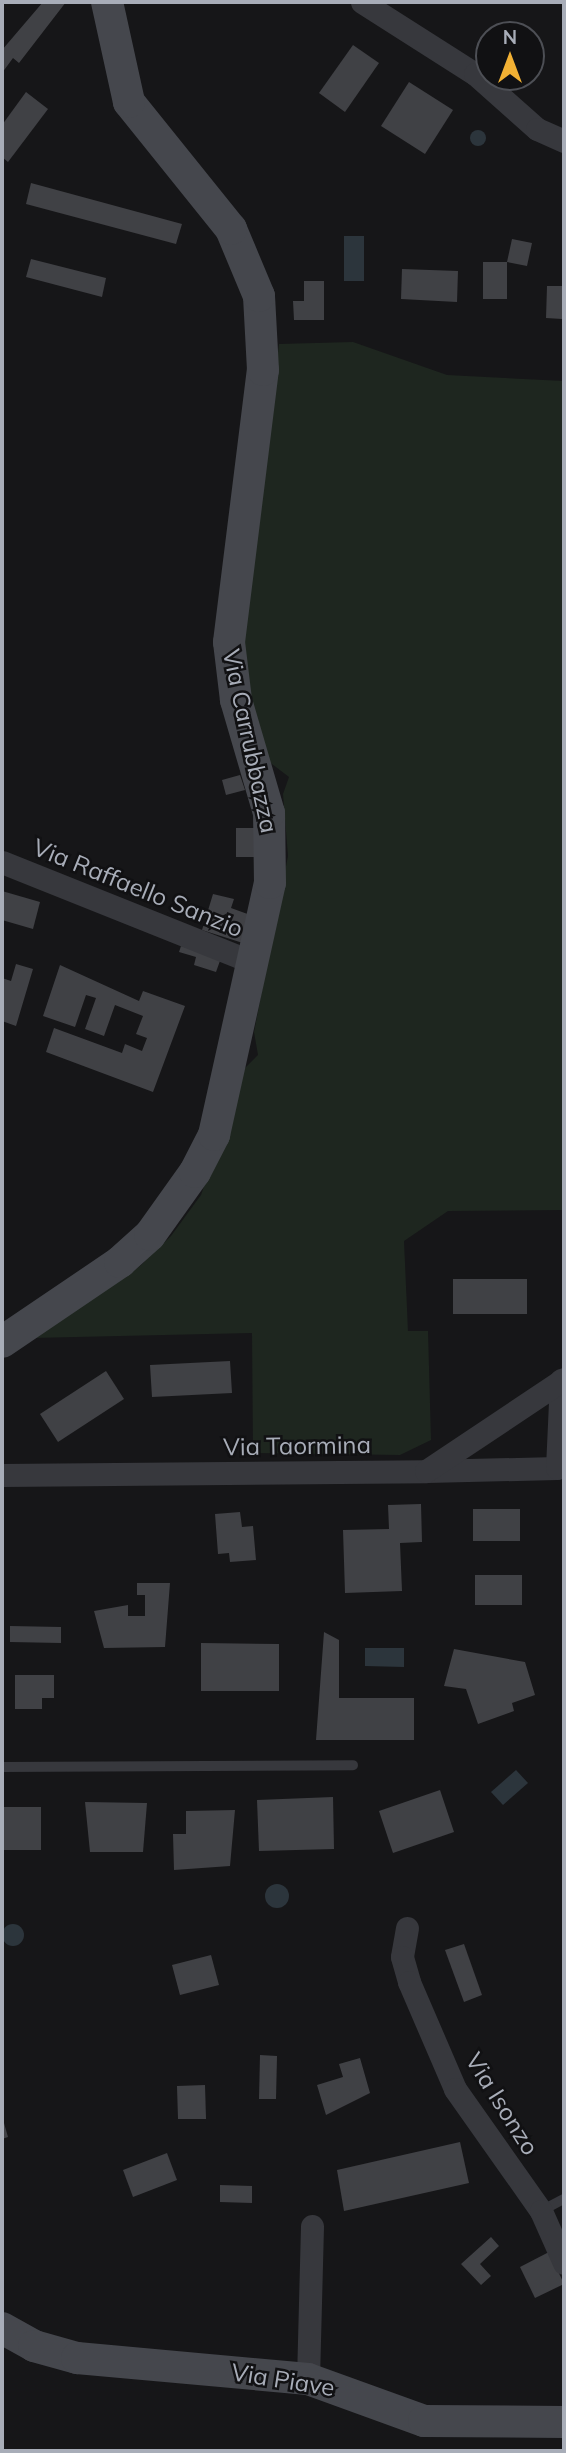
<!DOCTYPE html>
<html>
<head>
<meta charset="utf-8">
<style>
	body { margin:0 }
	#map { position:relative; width:566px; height:2453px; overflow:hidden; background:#161618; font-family:Mulish,sans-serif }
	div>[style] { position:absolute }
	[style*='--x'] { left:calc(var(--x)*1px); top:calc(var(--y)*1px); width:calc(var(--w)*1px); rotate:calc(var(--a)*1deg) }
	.green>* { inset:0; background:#1e261f }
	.water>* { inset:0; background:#2c353c }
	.round { border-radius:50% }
	.building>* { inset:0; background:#404145 }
	.lane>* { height:10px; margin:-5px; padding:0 5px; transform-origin:5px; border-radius:5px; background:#37383d }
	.street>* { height:23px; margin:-11.5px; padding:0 11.5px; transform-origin:11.5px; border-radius:11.5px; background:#37383d }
	.secondary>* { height:32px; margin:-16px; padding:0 16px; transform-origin:16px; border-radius:16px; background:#45474d }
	span { translate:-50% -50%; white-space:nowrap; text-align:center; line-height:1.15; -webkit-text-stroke:5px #111113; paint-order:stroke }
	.street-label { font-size:24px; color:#a8adb8 }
	.frame { position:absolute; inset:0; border:4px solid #a8adb8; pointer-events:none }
	.north { position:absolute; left:475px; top:21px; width:70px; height:70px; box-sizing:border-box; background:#111113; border:2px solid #4d4f55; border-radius:50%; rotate:0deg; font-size:19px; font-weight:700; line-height:28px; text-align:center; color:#a8adb8 }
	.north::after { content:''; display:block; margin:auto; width:24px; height:32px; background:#f2b134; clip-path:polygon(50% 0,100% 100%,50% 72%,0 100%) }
</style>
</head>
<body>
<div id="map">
	<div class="green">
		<div style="clip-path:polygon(353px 342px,447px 375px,564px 381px,564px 1210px,448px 1211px,404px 1241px,408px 1331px,428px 1331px,431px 1440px,400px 1455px,253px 1453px,252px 1333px,32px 1338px,140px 1266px,171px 1236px,201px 1195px,245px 1068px,258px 1055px,254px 1032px,288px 856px,283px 794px,289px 777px,268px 761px,242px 675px,242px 634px,279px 344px)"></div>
	</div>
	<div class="water">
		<div class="round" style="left:470px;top:130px;width:16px;height:16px"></div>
		<div style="clip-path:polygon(344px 236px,364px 236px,364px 281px,344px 281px)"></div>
		<div style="clip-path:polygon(365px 1648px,404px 1648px,404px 1667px,365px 1666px)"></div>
		<div style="clip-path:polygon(516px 1770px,528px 1783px,503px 1805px,491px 1792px)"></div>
		<div class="round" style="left:265px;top:1884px;width:24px;height:24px"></div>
		<div class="round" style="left:2px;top:1924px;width:22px;height:22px"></div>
	</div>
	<div class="building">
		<div style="clip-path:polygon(43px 2px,66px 2px,19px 63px,13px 58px,2px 73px,2px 50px)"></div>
		<div style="clip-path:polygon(353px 45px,379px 63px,345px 112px,319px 93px)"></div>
		<div style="clip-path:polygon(409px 82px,453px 110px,425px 154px,381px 126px)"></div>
		<div style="clip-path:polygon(26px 92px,48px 109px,8px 162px,2px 157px,2px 125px)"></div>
		<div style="clip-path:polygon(31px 183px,182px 224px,176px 244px,26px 204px)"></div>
		<div style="clip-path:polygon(512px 239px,532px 243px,527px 266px,507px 262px)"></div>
		<div style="clip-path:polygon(31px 259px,106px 278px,102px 297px,26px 277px)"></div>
		<div style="clip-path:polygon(483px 262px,507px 262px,507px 299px,483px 299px)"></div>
		<div style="clip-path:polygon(402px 269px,458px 271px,457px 302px,401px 299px)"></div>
		<div style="clip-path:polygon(304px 281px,324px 281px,324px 320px,294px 320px,293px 301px,304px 301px)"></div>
		<div style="clip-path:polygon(547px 286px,563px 286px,562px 319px,546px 318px)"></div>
		<div style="clip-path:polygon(240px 775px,245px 790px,226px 795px,222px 780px)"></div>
		<div style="clip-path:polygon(236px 828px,260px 828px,260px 857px,236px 857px)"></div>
		<div style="clip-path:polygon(2px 891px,40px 902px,33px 929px,2px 920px)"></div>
		<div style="clip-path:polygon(213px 894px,234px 899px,231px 908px,253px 916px,246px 944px,202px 930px)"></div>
		<div style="clip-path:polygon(181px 946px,221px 958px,216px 972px,194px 965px,196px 957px,179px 952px)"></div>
		<div style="clip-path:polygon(16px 964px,33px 969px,16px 1026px,2px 1021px,2px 978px,11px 981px)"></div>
		<div style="clip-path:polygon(60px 965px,139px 1001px,143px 991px,185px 1006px,153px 1092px,46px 1052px,54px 1028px,122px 1053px,125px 1044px,142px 1051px,147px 1038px,136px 1034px,143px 1016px,115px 1005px,104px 1036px,85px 1029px,96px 998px,86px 995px,75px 1027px,43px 1016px)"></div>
		<div style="clip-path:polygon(453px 1279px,527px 1279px,527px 1314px,453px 1314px)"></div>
		<div style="clip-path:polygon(230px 1361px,232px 1393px,152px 1397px,150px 1365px)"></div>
		<div style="clip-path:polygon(106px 1371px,124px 1399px,58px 1442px,40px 1414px)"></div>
		<div style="clip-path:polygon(421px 1504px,422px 1542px,400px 1543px,402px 1591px,345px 1593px,343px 1530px,389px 1529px,388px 1505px)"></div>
		<div style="clip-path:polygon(473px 1509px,520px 1509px,520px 1541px,473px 1541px)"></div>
		<div style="clip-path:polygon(240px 1512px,242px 1527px,253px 1526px,256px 1560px,230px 1562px,229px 1553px,218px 1554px,215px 1514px)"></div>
		<div style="clip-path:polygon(475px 1575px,522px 1575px,522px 1605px,475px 1605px)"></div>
		<div style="clip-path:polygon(137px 1583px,170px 1583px,165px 1647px,104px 1648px,94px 1611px,128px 1605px,128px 1616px,145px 1616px,145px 1595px,137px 1595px)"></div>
		<div style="clip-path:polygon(10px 1626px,61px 1627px,61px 1643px,10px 1642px)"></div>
		<div style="clip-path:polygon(324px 1632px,339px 1640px,339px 1698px,414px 1698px,414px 1740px,316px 1740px)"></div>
		<div style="clip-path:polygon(201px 1643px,279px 1644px,279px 1691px,201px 1691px)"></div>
		<div style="clip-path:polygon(454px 1649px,525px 1662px,535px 1695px,512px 1703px,514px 1711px,478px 1724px,466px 1689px,444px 1686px)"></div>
		<div style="clip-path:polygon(15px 1675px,54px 1675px,54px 1698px,42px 1698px,42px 1709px,15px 1709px)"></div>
		<div style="clip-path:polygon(440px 1790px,454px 1832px,393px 1853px,379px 1811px)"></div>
		<div style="clip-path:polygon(333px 1797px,334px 1849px,259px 1851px,257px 1800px)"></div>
		<div style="clip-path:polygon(85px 1802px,147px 1803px,143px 1852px,90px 1852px)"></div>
		<div style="clip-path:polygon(2px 1807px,41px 1807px,41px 1850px,2px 1850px)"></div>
		<div style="clip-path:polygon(235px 1810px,230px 1866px,174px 1870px,173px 1834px,186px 1834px,186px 1811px)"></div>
		<div style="clip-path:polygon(464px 1944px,482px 1995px,464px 2002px,445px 1950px)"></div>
		<div style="clip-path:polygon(211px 1955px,219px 1985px,180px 1995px,172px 1965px)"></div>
		<div style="clip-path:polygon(260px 2055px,277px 2056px,276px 2099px,259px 2099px)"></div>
		<div style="clip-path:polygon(360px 2058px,370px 2093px,326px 2115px,317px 2085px,343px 2077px,339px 2064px)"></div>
		<div style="clip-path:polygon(205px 2085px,206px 2119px,178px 2119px,177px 2086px)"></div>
		<div style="clip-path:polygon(2px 2116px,8px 2137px,2px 2139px)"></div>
		<div style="clip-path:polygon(460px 2142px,469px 2183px,344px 2211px,337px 2170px)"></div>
		<div style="clip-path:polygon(167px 2153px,177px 2180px,133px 2197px,123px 2170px)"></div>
		<div style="clip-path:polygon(220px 2185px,252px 2186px,252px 2203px,220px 2202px)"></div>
		<div style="clip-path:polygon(491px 2237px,499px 2246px,480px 2264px,491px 2276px,481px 2285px,461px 2264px)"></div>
		<div style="clip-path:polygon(549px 2252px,564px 2284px,535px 2298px,520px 2267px)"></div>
	</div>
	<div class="lane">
		<div style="--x:2;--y:1767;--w:351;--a:-0.3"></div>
		<div style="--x:541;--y:2211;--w:26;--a:-28"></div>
	</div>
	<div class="street">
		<div style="--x:362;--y:2;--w:134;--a:32.5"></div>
		<div style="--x:475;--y:74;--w:83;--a:41.6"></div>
		<div style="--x:537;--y:129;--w:30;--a:24"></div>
		<div style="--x:2;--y:862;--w:272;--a:21.8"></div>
		<div style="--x:426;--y:1471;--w:131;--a:-1.3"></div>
		<div style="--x:557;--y:1468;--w:88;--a:-87.4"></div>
		<div style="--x:2;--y:1475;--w:424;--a:-0.5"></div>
		<div style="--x:426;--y:1471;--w:166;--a:-33.7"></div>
		<div style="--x:407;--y:1928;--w:29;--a:100"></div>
		<div style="--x:402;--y:1957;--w:26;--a:74"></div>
		<div style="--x:409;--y:1982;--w:116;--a:66.7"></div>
		<div style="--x:455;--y:2089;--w:149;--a:54.8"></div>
		<div style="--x:541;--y:2211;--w:57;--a:66.1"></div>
		<div style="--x:308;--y:2379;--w:153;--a:-88.5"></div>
	</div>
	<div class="secondary">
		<div style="--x:2;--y:1342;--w:143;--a:-34.1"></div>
		<div style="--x:120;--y:1262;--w:40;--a:-42"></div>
		<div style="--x:150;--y:1235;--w:77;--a:-54.5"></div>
		<div style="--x:195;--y:1172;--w:42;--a:-62.8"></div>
		<div style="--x:214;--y:1135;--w:258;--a:-77.5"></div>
		<div style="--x:270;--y:883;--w:70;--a:-90.8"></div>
		<div style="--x:269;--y:813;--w:118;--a:-106.3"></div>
		<div style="--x:236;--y:700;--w:58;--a:-96.9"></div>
		<div style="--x:229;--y:642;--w:274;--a:-82.9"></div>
		<div style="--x:263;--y:370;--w:74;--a:-93.1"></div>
		<div style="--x:259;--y:296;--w:73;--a:-112.7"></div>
		<div style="--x:231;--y:229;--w:163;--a:-128.8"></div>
		<div style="--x:129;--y:102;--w:102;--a:-102.4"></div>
		<div style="--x:2;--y:2328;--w:37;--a:29"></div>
		<div style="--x:34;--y:2346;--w:45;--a:15.6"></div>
		<div style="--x:77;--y:2358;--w:232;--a:5.2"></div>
		<div style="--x:308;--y:2379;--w:123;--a:19.9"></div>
		<div style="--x:424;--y:2421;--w:140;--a:0.4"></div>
	</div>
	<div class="street-label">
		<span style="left:250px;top:741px;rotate:78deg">Via Carrubbazza</span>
		<span style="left:138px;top:888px;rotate:22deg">Via Raffaello Sanzio</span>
		<span style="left:297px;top:1446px;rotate:-1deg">Via Taormina</span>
		<span style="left:502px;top:2104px;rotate:58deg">Via Isonzo</span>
		<span style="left:283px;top:2380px;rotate:9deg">Via Piave</span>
	</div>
	<div class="frame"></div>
	<div class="north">N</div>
</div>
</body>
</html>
